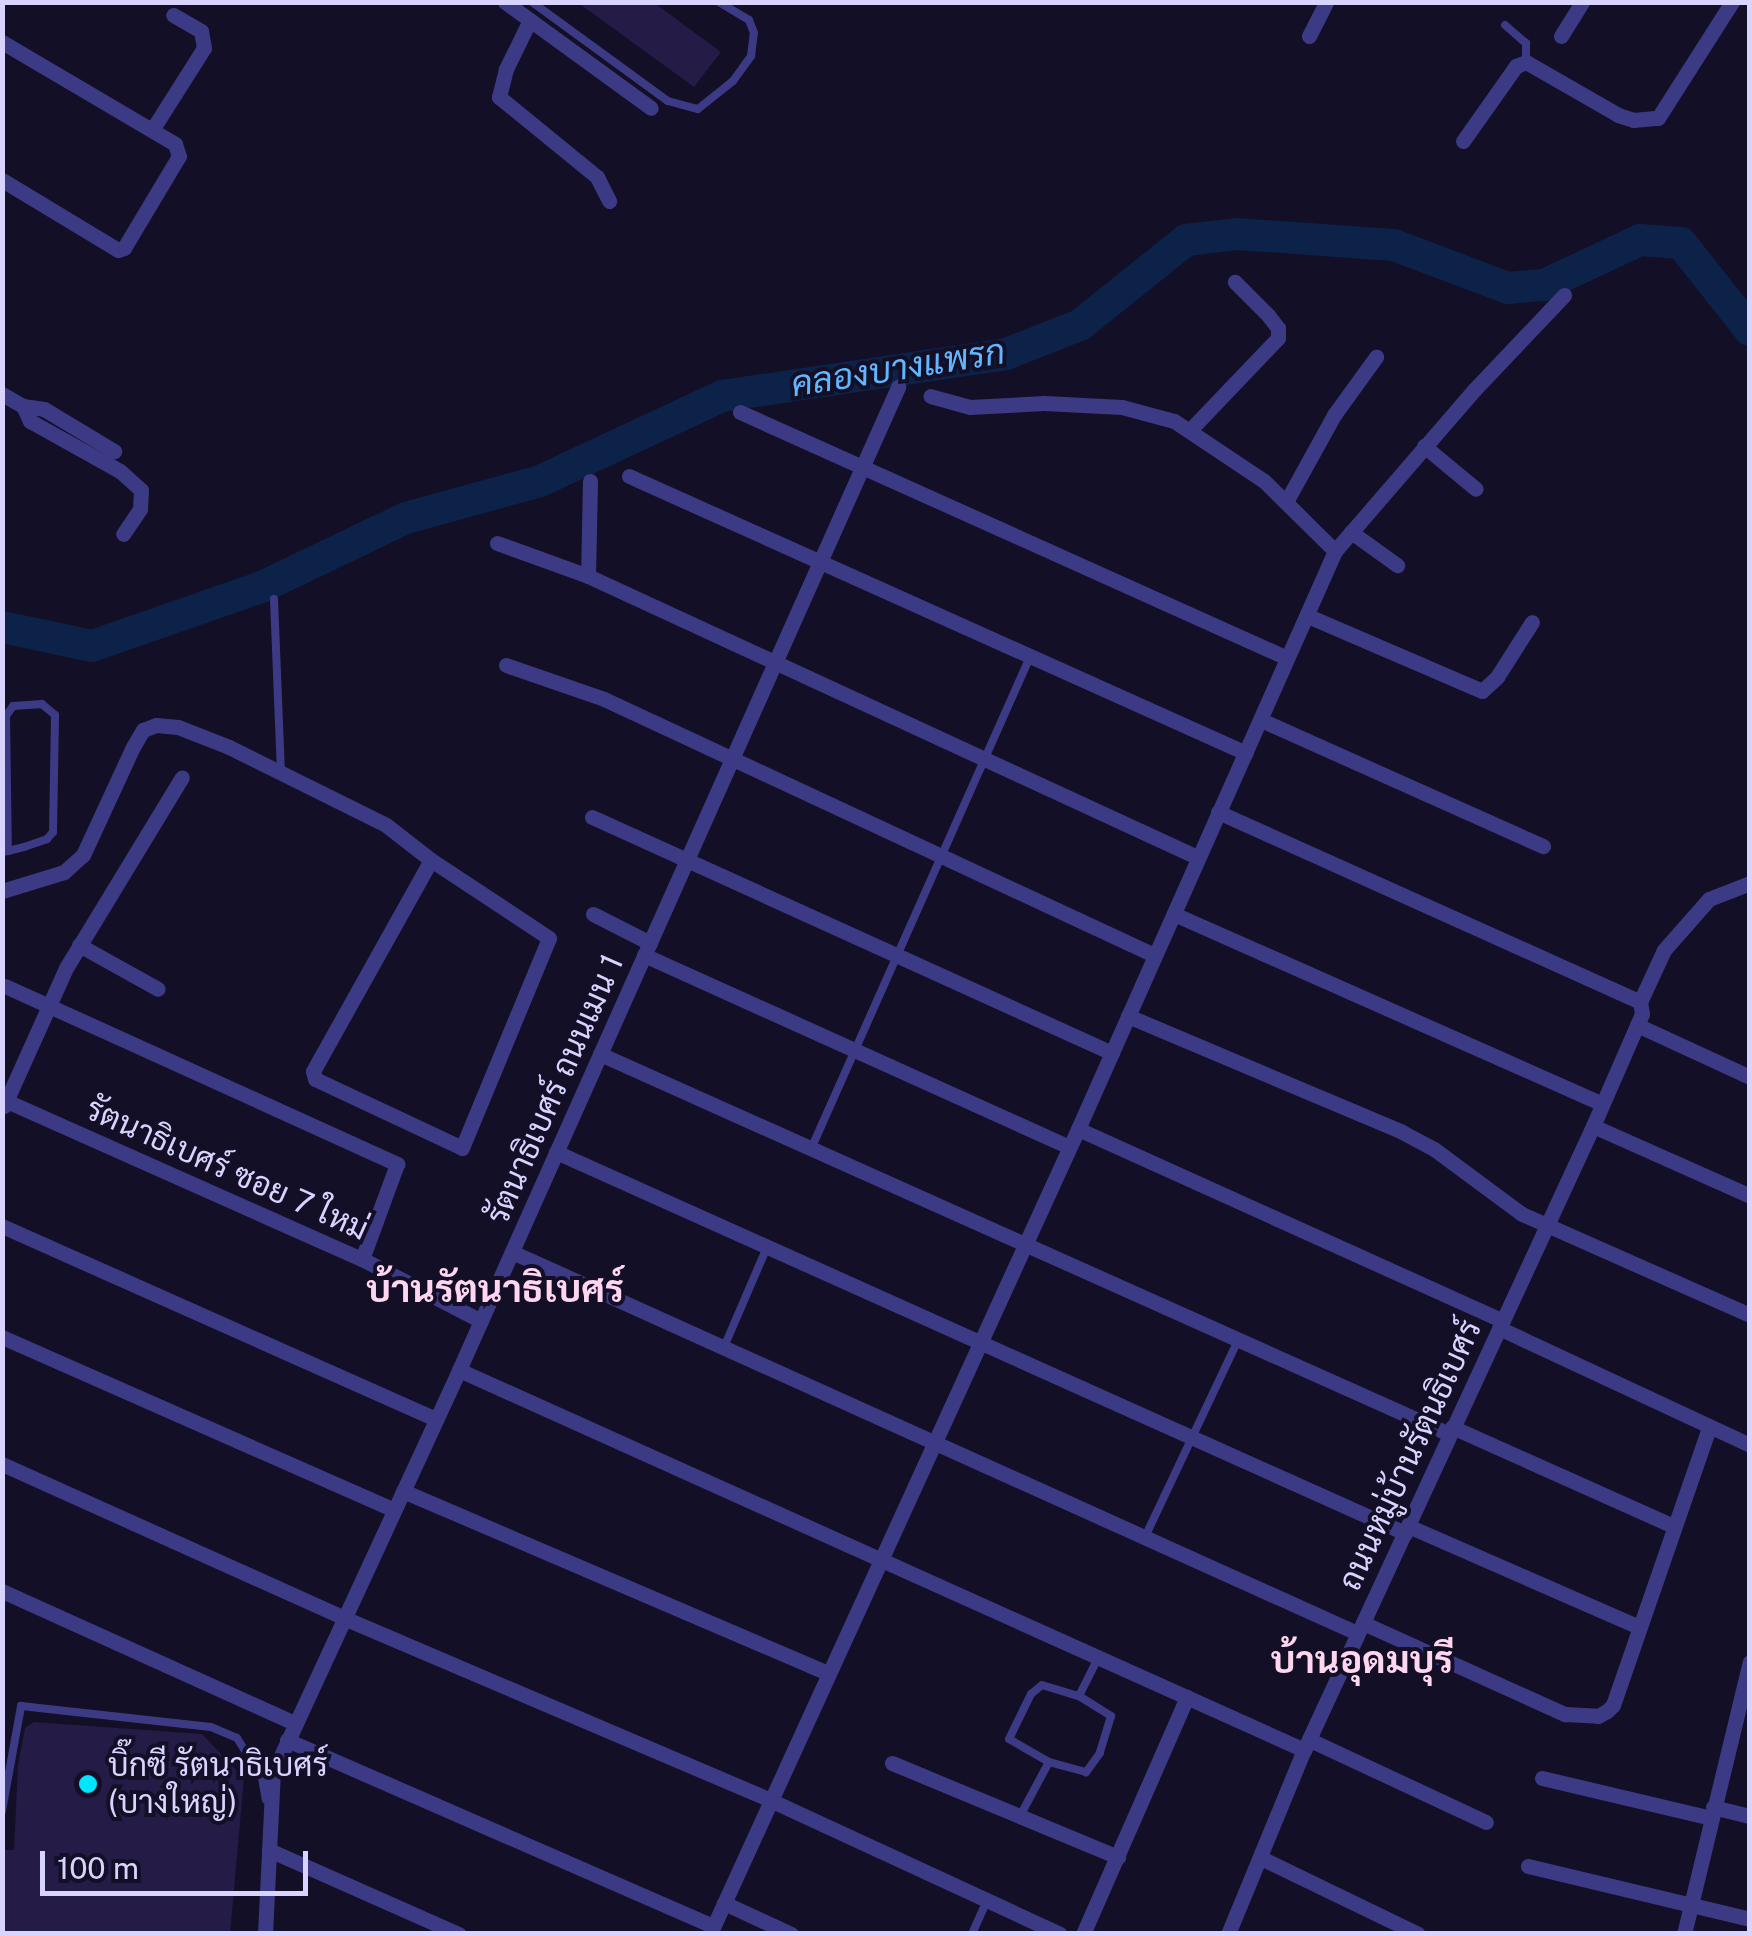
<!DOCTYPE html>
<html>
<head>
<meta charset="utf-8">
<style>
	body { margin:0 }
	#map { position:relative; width:1752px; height:1936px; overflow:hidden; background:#130f26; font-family:"Public Sans",Sarabun,sans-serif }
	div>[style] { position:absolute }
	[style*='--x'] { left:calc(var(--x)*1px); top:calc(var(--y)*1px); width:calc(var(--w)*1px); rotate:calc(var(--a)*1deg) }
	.river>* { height:32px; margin:-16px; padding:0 16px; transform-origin:16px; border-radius:16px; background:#0c2248 }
	.building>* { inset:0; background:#241b47 }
	.lane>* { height:8px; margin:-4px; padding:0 4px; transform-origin:4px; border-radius:4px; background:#3d3a85 }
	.street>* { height:15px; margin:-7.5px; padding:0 7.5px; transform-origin:7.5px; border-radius:7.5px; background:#3d3a85 }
	.dots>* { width:28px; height:28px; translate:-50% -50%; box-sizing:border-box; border:5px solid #130f26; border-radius:50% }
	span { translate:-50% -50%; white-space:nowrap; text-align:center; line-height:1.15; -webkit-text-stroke:8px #130f26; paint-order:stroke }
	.street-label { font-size:32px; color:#d9d4ff }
	.poi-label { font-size:32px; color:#d9d4ff }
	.left { translate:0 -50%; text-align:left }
	.water-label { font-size:35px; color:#62b6ff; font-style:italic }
	.quarter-label { font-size:38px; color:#ffd6f0; font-weight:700 }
	.frame { position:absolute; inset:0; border:5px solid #d9d4ff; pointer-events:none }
	.scale { position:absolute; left:40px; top:1851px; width:268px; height:45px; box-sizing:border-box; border:5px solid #d9d4ff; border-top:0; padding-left:12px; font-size:30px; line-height:35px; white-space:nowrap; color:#d9d4ff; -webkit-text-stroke:8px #130f26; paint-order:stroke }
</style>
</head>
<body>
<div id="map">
	<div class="river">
		<div style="--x:2;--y:627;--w:92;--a:11.9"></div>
		<div style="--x:92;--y:646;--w:182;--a:-19.2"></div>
		<div style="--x:264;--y:586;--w:157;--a:-25.6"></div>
		<div style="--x:406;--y:518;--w:139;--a:-15.4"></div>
		<div style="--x:540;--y:481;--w:201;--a:-25"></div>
		<div style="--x:722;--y:396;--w:287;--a:-8.4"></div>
		<div style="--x:1006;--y:354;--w:79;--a:-21.4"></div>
		<div style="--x:1080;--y:325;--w:136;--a:-38.7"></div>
		<div style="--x:1186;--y:240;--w:51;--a:-6.7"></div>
		<div style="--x:1237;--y:234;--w:157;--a:4"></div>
		<div style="--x:1394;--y:245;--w:122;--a:20.7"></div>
		<div style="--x:1508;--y:288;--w:36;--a:-5"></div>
		<div style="--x:1544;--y:285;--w:106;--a:-25.1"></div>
		<div style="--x:1640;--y:240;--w:41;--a:4.2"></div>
		<div style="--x:1681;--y:243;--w:111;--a:51.6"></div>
	</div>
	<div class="building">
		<div style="clip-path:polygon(577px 2px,653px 2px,721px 52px,694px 87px)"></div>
		<div style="clip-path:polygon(34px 1722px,202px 1734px,244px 1778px,230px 1934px,2px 1934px,2px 1850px,14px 1850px,18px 1765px,25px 1728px)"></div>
	</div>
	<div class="lane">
		<div style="--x:532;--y:2;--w:168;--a:36.1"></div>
		<div style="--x:668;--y:101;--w:31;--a:15"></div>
		<div style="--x:698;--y:109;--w:45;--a:-38.7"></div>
		<div style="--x:733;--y:81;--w:31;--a:-54"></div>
		<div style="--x:751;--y:56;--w:23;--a:-83"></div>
		<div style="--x:754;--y:33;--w:14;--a:-111"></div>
		<div style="--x:749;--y:20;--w:35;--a:-149"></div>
		<div style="--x:1505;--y:25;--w:28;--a:41"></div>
		<div style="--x:1526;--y:43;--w:17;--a:90"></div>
		<div style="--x:274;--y:599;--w:174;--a:87.7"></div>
		<div style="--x:2;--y:852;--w:6;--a:-9"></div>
		<div style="--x:8;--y:851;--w:16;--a:-14"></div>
		<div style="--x:24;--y:847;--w:24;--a:-19"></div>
		<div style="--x:47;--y:839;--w:9;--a:-49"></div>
		<div style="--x:53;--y:832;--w:117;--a:-89"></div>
		<div style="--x:55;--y:715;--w:17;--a:-140"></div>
		<div style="--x:42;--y:704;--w:29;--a:176"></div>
		<div style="--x:13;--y:706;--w:12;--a:125"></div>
		<div style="--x:6;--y:716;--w:135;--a:89.2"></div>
		<div style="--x:811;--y:1149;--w:539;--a:-66.01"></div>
		<div style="--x:724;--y:1347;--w:109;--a:-66.7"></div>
		<div style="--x:1145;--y:1537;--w:218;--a:-64.7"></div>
		<div style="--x:1042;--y:1685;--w:39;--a:17"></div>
		<div style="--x:1079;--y:1696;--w:38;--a:32"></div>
		<div style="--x:1111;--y:1716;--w:39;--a:107"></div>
		<div style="--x:1100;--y:1753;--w:24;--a:126"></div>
		<div style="--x:1086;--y:1772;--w:38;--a:-165"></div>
		<div style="--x:1049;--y:1762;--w:46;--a:-150.1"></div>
		<div style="--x:1009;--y:1739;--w:50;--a:-63.9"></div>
		<div style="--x:1031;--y:1694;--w:14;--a:-39"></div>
		<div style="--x:1079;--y:1696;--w:42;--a:-63.4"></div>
		<div style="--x:2;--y:1811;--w:107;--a:-79.7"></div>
		<div style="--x:21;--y:1706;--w:191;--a:6.3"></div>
		<div style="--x:211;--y:1727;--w:28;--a:23"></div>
		<div style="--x:237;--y:1738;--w:47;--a:58"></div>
		<div style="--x:262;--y:1778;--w:22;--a:80"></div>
		<div style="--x:1020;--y:1816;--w:61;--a:-61.8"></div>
		<div style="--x:972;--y:1934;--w:36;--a:-66"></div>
	</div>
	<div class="street">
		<div style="--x:505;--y:2;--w:180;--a:36"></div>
		<div style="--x:530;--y:20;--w:55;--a:116.1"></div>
		<div style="--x:506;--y:69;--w:29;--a:104"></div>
		<div style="--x:499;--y:97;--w:127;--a:39.2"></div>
		<div style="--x:597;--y:177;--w:27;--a:63"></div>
		<div style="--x:1309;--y:36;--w:38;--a:-63"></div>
		<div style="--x:1561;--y:36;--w:40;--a:-58"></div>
		<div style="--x:2;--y:42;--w:201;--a:30.5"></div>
		<div style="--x:175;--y:144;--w:13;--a:72"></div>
		<div style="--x:179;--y:156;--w:107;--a:120.9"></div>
		<div style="--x:124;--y:248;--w:6;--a:162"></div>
		<div style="--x:118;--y:250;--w:135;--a:-148.9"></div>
		<div style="--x:152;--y:130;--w:97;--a:-57.6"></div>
		<div style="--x:204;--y:48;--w:17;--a:-100"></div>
		<div style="--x:201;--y:31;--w:32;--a:-150"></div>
		<div style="--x:1463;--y:141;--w:92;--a:-54.8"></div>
		<div style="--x:1516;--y:66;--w:11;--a:-22"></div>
		<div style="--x:1526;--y:62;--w:106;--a:29.9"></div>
		<div style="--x:1618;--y:115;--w:16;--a:18"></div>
		<div style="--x:1633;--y:120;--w:25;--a:-5"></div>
		<div style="--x:1658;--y:118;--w:138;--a:-57.5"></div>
		<div style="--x:2;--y:394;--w:24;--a:30"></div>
		<div style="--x:23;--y:406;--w:21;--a:8"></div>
		<div style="--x:44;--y:409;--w:82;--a:31"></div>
		<div style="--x:23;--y:406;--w:17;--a:65"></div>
		<div style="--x:30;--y:421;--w:103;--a:29.1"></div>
		<div style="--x:120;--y:471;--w:28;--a:42"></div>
		<div style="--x:141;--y:490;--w:19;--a:93"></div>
		<div style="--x:140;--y:509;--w:30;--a:124"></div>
		<div style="--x:740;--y:412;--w:598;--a:24.21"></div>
		<div style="--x:1191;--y:429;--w:126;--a:-46.3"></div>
		<div style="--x:1278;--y:338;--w:10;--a:-90"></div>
		<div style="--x:1278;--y:328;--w:16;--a:-128"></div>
		<div style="--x:1268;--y:315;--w:47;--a:-135"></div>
		<div style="--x:1424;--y:446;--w:67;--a:39.6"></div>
		<div style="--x:629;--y:476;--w:676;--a:24.18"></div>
		<div style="--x:590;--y:481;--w:95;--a:91.2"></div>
		<div style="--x:588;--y:576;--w:671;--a:24.77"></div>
		<div style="--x:1286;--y:502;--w:99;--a:-61.1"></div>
		<div style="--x:1334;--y:415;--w:72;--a:-54.1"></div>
		<div style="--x:1351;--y:532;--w:57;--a:35.7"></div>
		<div style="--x:497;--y:543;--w:97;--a:19.9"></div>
		<div style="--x:1335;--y:551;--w:213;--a:-49.2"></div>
		<div style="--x:1474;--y:390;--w:131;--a:-46.5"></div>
		<div style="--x:1308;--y:616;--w:189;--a:23.3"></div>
		<div style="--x:1482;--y:691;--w:21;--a:-43"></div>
		<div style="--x:1497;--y:677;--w:65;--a:-57.5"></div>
		<div style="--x:506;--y:665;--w:104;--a:19.1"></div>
		<div style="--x:604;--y:699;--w:607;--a:24.96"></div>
		<div style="--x:1261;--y:720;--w:309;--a:24.1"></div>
		<div style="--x:1218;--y:812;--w:463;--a:24.2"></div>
		<div style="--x:592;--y:817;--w:571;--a:24.41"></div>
		<div style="--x:2;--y:891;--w:65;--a:-17"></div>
		<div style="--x:64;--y:872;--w:25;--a:-42"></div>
		<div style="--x:83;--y:855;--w:119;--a:-65.2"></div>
		<div style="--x:133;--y:747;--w:20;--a:-60"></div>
		<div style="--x:143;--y:730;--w:14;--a:-21"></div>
		<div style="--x:156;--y:725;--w:22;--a:5"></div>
		<div style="--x:178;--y:727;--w:55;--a:21.4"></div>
		<div style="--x:229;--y:747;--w:175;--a:26.4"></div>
		<div style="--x:386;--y:825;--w:57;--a:37.9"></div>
		<div style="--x:431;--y:860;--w:242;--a:119.2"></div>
		<div style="--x:313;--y:1071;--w:8;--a:76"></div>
		<div style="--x:315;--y:1079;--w:162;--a:25.1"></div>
		<div style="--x:462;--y:1148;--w:227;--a:-67.5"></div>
		<div style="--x:549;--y:938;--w:141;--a:-146.5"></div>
		<div style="--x:593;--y:914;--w:64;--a:27"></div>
		<div style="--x:1174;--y:914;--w:466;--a:23.9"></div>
		<div style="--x:79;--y:945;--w:90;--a:29.1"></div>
		<div style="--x:644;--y:955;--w:466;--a:24.3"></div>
		<div style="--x:5;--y:986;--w:431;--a:24.4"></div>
		<div style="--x:397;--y:1164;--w:101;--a:110.2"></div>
		<div style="--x:1128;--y:1016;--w:298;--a:22.9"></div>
		<div style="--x:1402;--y:1132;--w:36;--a:28"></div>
		<div style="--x:1434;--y:1149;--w:109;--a:36.5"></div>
		<div style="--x:1522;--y:1214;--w:249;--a:23.9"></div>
		<div style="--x:1637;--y:1025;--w:124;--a:24.7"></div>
		<div style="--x:600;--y:1054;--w:930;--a:24.11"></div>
		<div style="--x:2;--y:1099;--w:394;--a:24"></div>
		<div style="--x:362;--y:1259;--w:134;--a:27.5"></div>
		<div style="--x:4;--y:1106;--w:151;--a:-65.8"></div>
		<div style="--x:66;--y:968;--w:223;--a:-58.7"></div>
		<div style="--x:1593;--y:1126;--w:172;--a:24"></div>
		<div style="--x:1078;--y:1129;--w:466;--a:24.3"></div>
		<div style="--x:556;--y:1152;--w:931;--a:24.17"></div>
		<div style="--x:2;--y:1226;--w:475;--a:24"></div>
		<div style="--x:512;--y:1252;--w:927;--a:24.27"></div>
		<div style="--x:1499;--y:1328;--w:277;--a:25"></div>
		<div style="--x:2;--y:1337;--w:428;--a:23.8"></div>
		<div style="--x:459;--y:1370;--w:927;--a:24.21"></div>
		<div style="--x:1452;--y:1427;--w:242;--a:24.1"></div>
		<div style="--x:2;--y:1464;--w:375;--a:24.2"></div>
		<div style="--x:344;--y:1618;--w:463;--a:23.1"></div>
		<div style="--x:770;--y:1800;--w:319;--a:24.8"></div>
		<div style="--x:403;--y:1491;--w:462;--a:23.2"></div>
		<div style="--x:1408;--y:1526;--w:250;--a:23.6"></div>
		<div style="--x:2;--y:1591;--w:321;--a:24.3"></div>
		<div style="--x:1363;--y:1623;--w:222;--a:24.3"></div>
		<div style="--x:1565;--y:1714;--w:33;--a:3"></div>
		<div style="--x:1598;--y:1716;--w:10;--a:-29"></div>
		<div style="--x:1607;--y:1711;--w:8;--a:-45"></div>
		<div style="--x:1613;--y:1705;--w:294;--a:-70.9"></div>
		<div style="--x:287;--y:1740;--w:465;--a:23.6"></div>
		<div style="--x:1310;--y:1740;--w:194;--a:25"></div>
		<div style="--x:892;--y:1763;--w:245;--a:22.6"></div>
		<div style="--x:1542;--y:1778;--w:174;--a:13.3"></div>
		<div style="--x:1713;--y:1807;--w:38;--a:14"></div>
		<div style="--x:269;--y:1850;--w:208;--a:23.9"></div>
		<div style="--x:1261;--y:1858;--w:174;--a:25.8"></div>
		<div style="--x:1528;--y:1866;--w:228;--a:13.4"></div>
		<div style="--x:724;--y:1903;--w:74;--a:24.8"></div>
		<div style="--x:265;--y:1934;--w:161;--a:-87.2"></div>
		<div style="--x:273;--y:1773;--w:444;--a:-65.2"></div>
		<div style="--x:459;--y:1370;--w:1077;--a:-65.93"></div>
		<div style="--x:710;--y:1934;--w:885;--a:-65.43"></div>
		<div style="--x:1078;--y:1129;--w:633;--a:-66.03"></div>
		<div style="--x:1335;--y:551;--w:100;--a:-135.4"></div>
		<div style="--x:1264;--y:481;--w:108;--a:-146.3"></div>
		<div style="--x:1174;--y:421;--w:54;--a:-164.9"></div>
		<div style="--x:1122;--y:407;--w:78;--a:-177.1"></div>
		<div style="--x:1044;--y:403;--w:74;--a:176.9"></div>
		<div style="--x:970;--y:407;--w:41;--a:-164.6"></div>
		<div style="--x:1083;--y:1934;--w:259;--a:-66.3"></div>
		<div style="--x:1228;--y:1934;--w:199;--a:-67.6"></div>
		<div style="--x:1304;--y:1750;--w:688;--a:-65.15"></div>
		<div style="--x:1593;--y:1126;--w:122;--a:-66.4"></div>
		<div style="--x:1642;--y:1014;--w:12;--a:-99"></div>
		<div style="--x:1640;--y:1002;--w:57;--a:-65.2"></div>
		<div style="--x:1664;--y:950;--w:68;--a:-48.6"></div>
		<div style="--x:1709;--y:899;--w:44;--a:-21.3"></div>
		<div style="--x:1684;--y:1934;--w:280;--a:-76.4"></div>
	</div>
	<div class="dots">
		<div style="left:88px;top:1784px;background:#00e5ff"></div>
	</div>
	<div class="street-label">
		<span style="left:555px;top:1089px;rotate:-66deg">รัตนาธิเบศร์ ถนนเมน 1</span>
		<span style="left:227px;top:1169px;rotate:24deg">รัตนาธิเบศร์ ซอย 7 ใหม่</span>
		<span style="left:1410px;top:1455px;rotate:-65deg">ถนนหมู่บ้านรัตนธิเบศร์</span>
	</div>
	<div class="poi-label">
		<span class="left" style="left:108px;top:1784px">บิ๊กซี รัตนาธิเบศร์<br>(บางใหญ่)</span>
	</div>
	<div class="water-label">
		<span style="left:898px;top:368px;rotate:-9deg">คลองบางแพรก</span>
	</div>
	<div class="quarter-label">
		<span style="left:495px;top:1289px">บ้านรัตนาธิเบศร์</span>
		<span style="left:1362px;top:1660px">บ้านอุดมบุรี</span>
	</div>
	<div class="frame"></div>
	<div class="scale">100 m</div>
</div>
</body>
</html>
